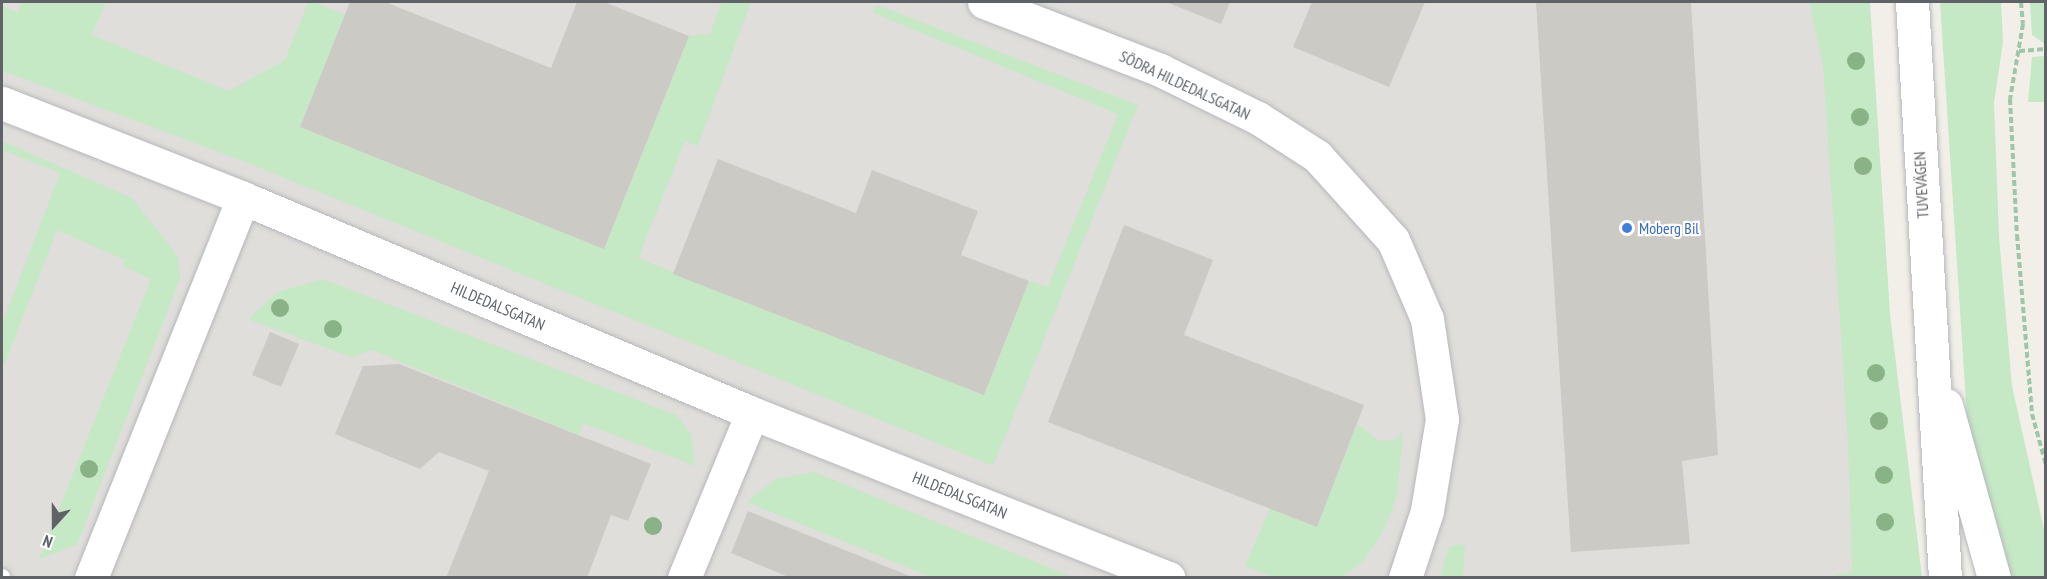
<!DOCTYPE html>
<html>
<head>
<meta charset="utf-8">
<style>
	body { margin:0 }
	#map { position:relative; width:2047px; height:579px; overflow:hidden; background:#f1efe8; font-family:"PT Sans Narrow",sans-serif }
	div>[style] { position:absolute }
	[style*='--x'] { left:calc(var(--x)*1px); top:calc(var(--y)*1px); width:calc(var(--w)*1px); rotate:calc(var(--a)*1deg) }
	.industrial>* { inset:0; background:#e0deda }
	.green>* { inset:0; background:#c5e8c5 }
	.building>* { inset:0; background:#cccac5 }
	.path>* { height:4px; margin-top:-2px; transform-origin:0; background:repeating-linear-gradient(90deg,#9cc7a9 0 6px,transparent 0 9px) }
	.roads { filter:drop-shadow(0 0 2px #b5b8bc) drop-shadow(0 0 2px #b5b8bc) }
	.lane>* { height:16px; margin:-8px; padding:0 8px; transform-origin:8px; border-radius:8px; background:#fff }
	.street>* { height:33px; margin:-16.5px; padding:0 16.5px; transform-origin:16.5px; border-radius:16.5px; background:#fff }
	.secondary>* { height:33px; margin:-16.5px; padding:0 16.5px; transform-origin:16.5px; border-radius:16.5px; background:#fff }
	.trees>* { width:18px; height:18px; margin:-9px; border-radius:50%; background:#89b387 }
	.dots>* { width:16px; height:16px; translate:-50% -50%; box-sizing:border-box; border:3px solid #fff; border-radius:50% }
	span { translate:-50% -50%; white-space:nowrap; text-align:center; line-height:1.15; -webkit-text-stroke:4.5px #fff; paint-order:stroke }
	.street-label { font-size:16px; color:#5f6368 }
	.shop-label { font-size:16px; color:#366cbe }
	.left { translate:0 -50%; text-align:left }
	.frame { position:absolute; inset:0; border:3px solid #5f6368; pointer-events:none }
	.north { position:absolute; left:24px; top:495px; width:60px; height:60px; -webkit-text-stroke:4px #fff; paint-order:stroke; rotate:201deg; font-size:16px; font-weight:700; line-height:24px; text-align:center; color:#5f6368 }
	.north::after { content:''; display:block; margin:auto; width:21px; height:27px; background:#5f6368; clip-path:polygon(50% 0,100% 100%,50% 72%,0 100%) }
</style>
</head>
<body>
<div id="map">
	<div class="industrial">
		<div style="clip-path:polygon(2px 2px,1843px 2px,1868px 577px,2px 577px)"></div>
	</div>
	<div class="green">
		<div style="clip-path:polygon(22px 2px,106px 2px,92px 35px,229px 91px,285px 60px,308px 2px,314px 2px,345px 15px,300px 127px,604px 248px,689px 36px,710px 34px,722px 2px,751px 2px,698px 146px,685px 141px,638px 258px,984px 395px,1029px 281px,1048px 287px,1118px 114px,873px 13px,877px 5px,1138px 105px,993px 466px,243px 161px,3px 71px,2px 6px,18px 13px)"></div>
		<div style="clip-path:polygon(1809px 2px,1870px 2px,1890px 314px,1922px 577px,1829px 577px,1852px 571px,1848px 442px,1823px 65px)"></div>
		<div style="clip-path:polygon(1940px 2px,2001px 2px,2003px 42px,1994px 103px,1999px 236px,2012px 386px,2045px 534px,2045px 577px,2005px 577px,1967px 418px)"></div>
		<div style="clip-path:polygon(2030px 2px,2045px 2px,2045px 44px,2032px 35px)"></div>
		<div style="clip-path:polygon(2045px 56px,2045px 102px,2028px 102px,2032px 57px)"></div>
		<div style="clip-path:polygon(2px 141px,132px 198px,178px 256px,180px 279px,77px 545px,39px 559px,151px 279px,123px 266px,125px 260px,57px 230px,2px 371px,2px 324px,60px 173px,2px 150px)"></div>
		<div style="clip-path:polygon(323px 279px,676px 415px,691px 433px,695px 466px,583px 423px,579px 435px,372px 350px,351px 357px,248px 319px,278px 292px)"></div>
		<div style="clip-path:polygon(1357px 424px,1380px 441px,1395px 440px,1403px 432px,1397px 495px,1384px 530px,1363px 561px,1341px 578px,1273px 577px,1245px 566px,1270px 508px,1317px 527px)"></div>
		<div style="clip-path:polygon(815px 472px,904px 509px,1073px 577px,931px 577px,747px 502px,775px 479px)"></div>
		<div style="clip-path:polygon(1460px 544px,1465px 547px,1463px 577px,1440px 577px,1449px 547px)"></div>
	</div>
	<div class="building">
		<div style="clip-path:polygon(350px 2px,385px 2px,551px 68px,577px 2px,604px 2px,689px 36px,604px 249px,300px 127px)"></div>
		<div style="clip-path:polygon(1166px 2px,1230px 2px,1221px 24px)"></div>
		<div style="clip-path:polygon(1312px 2px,1425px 2px,1389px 87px,1293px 47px)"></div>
		<div style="clip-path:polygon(1536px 2px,1691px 2px,1718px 455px,1682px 461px,1690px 544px,1571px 552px)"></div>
		<div style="clip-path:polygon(718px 159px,856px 213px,872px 170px,978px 211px,961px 255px,1029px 281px,984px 395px,673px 274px)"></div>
		<div style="clip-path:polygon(1124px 225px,1213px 260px,1184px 335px,1364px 405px,1317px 527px,1048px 422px)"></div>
		<div style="clip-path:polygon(270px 332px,299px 344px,281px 387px,252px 375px)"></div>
		<div style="clip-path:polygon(399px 364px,651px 464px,628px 521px,611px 515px,587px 578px,446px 578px,489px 471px,439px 452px,420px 469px,335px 434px,363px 366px)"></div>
		<div style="clip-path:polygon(748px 511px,912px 577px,912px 578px,791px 578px,731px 553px)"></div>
	</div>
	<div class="path">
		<div style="--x:2021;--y:2;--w:22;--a:85"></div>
		<div style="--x:2023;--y:24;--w:76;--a:99.8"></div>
		<div style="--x:2010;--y:99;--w:136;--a:87.1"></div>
		<div style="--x:2017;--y:235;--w:180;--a:85.2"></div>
		<div style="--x:2032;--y:414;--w:53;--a:74.6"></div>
		<div style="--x:2019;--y:51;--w:27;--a:-4"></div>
	</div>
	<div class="roads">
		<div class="lane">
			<div style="--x:2;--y:577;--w:1;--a:90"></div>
		</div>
		<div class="street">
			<div style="--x:984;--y:2;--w:189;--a:21.1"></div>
			<div style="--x:1160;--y:70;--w:109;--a:26.1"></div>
			<div style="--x:1258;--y:118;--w:70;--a:32.8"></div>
			<div style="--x:1317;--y:156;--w:113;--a:47.9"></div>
			<div style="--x:1393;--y:240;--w:86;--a:66.7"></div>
			<div style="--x:1427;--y:319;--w:101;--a:81.5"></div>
			<div style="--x:1442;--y:419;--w:93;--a:99.3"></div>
			<div style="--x:1427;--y:511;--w:71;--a:108.2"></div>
			<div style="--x:2;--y:103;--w:259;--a:21.5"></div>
			<div style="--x:243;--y:198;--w:553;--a:22.9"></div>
			<div style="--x:752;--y:413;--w:448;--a:21.6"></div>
			<div style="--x:91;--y:578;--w:409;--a:-68.2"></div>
			<div style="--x:684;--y:578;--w:178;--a:-67.6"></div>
		</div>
		<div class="secondary">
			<div style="--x:1912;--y:2;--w:577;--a:86.72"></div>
			<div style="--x:1946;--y:405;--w:180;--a:74.5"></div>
		</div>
	</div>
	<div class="trees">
		<div style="left:1856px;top:61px"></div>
		<div style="left:1860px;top:117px"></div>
		<div style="left:1863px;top:166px"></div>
		<div style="left:280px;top:308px"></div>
		<div style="left:333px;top:329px"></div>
		<div style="left:1876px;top:373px"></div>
		<div style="left:1879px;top:421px"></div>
		<div style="left:89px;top:469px"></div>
		<div style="left:1884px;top:475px"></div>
		<div style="left:1885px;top:522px"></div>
		<div style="left:653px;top:526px"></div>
	</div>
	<div class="dots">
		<div style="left:1627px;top:228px;background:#3f7fe0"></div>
	</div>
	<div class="street-label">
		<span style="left:1185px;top:85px;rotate:25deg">SÖDRA HILDEDALSGATAN</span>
		<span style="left:1921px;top:185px;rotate:-93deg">TUVEVÄGEN</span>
		<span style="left:498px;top:306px;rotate:23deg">HILDEDALSGATAN</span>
		<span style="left:960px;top:495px;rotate:22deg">HILDEDALSGATAN</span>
	</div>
	<div class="shop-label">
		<span class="left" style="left:1639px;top:228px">Moberg Bil</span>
	</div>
	<div class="frame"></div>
	<div class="north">N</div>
</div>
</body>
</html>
